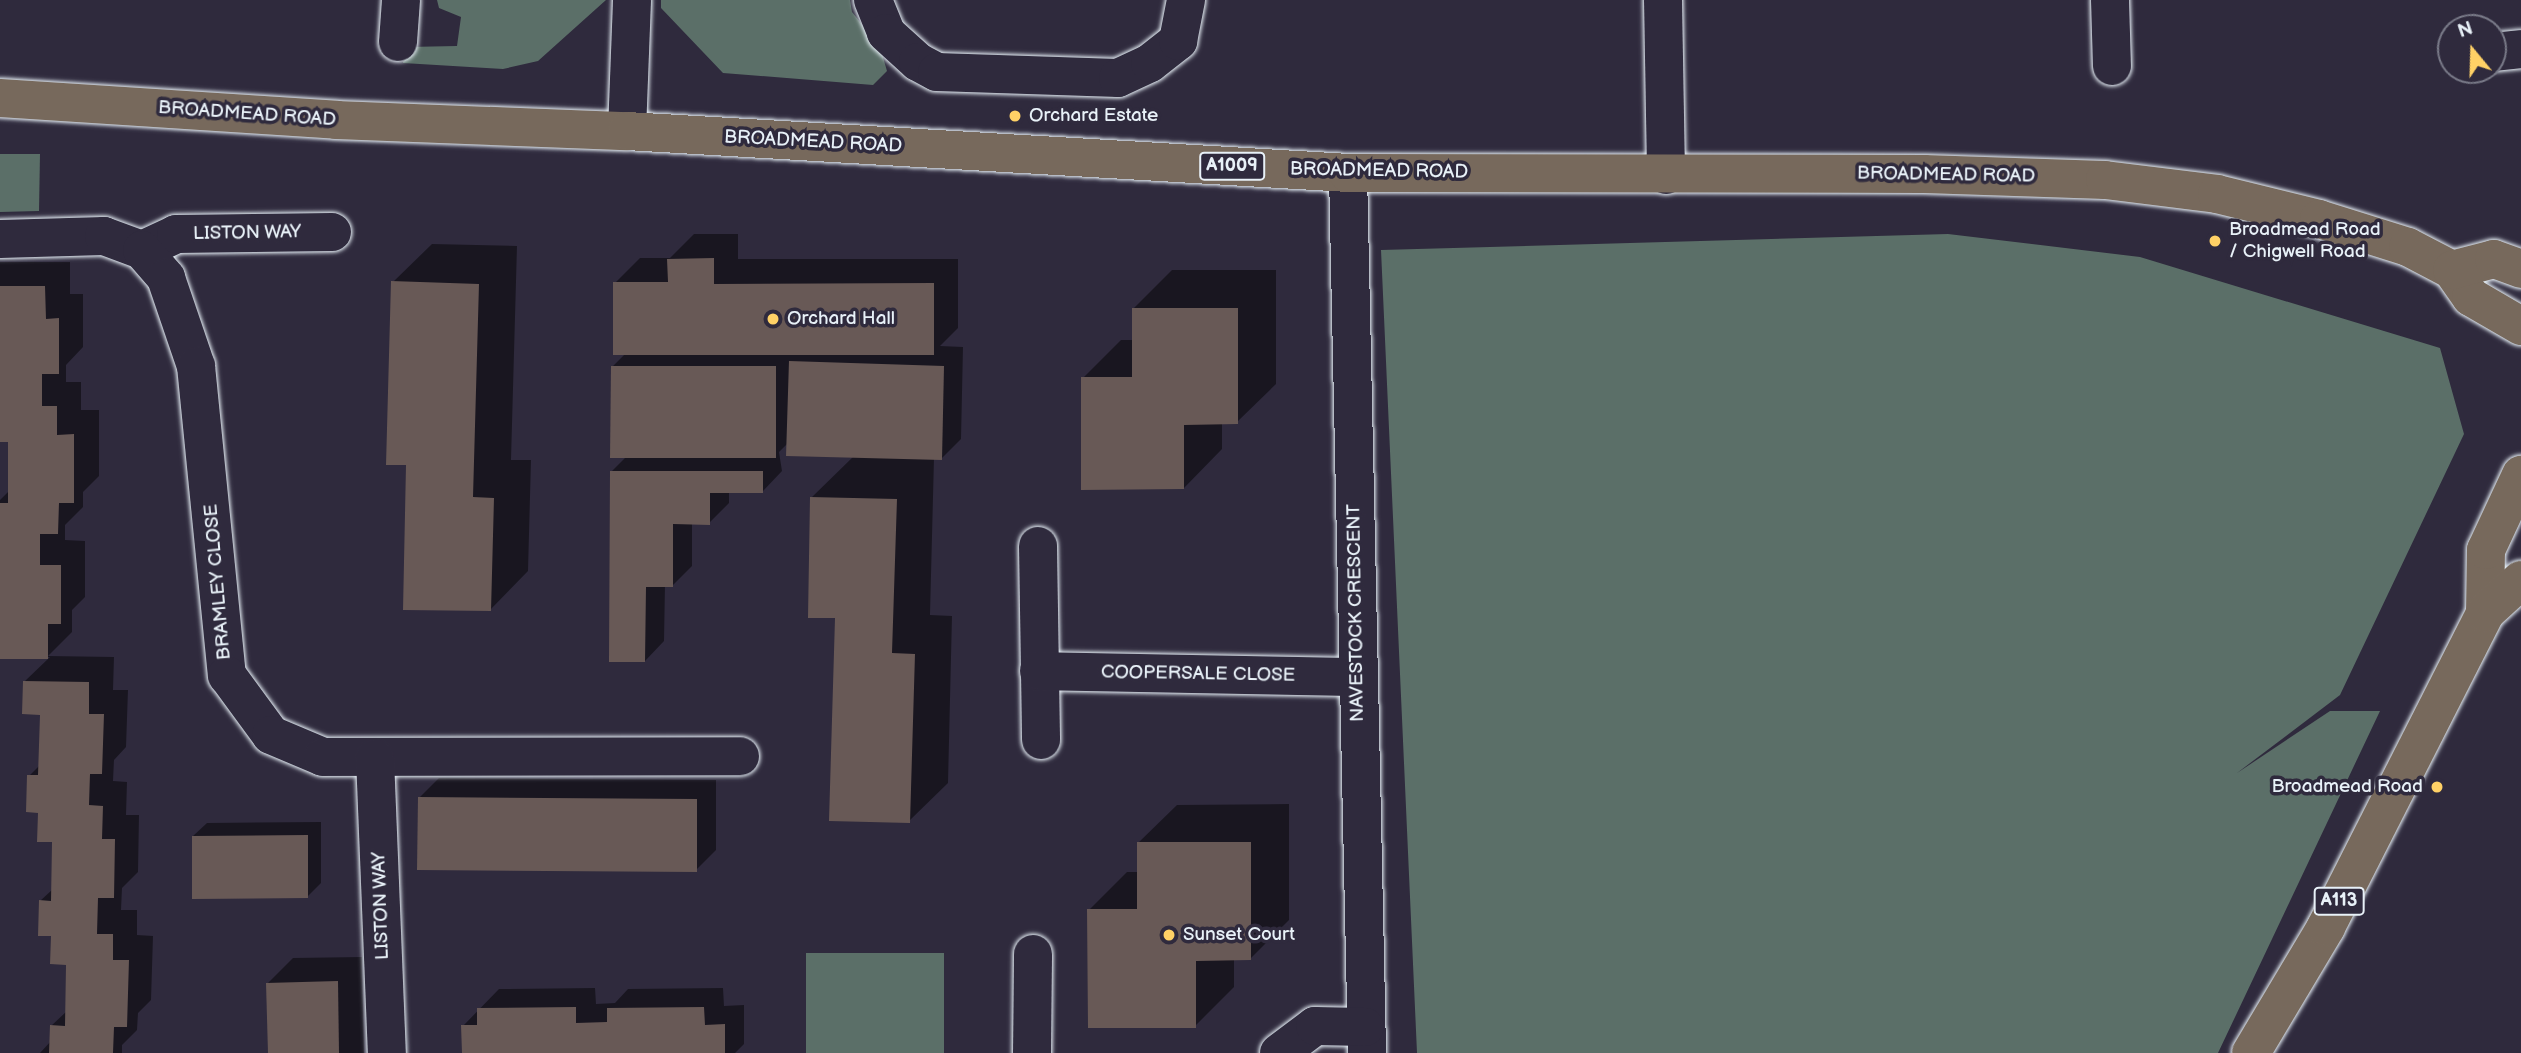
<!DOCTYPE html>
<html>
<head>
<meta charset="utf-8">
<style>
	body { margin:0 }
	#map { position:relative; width:2521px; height:1053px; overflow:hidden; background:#2f2a3d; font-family:"Balsamiq Sans",sans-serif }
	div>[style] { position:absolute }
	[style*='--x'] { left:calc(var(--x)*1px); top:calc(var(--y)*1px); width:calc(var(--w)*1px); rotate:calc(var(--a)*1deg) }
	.green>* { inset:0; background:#5b6f68 }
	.shadow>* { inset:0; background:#0007 }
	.building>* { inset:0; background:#685956 }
	.roads { filter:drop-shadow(0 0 2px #e8f1f8) drop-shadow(0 0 2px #e8f1f8) }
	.street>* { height:38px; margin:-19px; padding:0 19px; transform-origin:19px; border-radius:19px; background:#2f2a3d }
	.primary>* { height:38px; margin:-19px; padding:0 19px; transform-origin:19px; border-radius:19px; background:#77695c }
	.dots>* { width:19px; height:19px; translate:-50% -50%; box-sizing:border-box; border:4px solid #2f2a3d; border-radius:50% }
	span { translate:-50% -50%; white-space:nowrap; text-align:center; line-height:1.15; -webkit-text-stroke:7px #2f2a3d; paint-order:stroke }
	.shield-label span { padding:2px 5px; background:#2f2a3d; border:2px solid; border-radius:5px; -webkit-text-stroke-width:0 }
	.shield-label { font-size:18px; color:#e8f1f8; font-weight:700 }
	.street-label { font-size:19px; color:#e8f1f8 }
	.poi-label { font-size:19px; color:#e8f1f8 }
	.left { translate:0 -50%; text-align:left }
	.right { translate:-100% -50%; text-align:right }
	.north { position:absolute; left:2437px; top:14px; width:70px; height:70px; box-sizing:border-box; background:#2f2a3d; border:2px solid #797a88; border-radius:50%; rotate:341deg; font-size:19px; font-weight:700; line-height:28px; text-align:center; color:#e8f1f8 }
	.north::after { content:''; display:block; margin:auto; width:24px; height:32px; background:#ffd166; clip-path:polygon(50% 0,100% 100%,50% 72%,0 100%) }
</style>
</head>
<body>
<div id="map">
	<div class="green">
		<div style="clip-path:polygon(437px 0,606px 0,538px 61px,503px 69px,403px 63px,407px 47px,457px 46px,461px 17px,439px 8px)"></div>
		<div style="clip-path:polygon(661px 0,850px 0,852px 12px,880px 47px,887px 71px,873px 85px,723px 73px,661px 8px)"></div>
		<div style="clip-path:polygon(0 154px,40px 154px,39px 211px,0 212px)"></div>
		<div style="clip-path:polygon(1948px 234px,2140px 257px,2440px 348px,2464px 434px,2340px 695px,2237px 773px,2330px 711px,2380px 711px,2218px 1053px,1417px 1053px,1381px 250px)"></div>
		<div style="clip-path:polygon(806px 953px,944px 953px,944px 1053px,806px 1053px)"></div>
	</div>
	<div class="shadow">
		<div style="clip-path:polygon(694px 234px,738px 234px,738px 259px,958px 259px,958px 328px,940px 346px,963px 347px,961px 439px,941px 459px,934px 458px,930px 615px,952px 616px,948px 783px,909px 821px,836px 616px,812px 497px,854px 456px,788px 443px,779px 452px,782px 471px,763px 491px,729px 491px,729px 503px,709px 523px,692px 523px,692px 566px,672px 586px,665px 585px,664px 641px,645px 661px,611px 472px,627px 456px,612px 367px,625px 354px,615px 283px,640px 258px,670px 258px)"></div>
		<div style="clip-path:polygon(432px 244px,517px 246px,511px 460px,531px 460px,528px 571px,490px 610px,408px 464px,393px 282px)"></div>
		<div style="clip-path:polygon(0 262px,70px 262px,70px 294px,83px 294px,83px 347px,66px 365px,66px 382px,81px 382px,81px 410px,99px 410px,99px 476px,83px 492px,83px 507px,65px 525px,65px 540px,85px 541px,85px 597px,72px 610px,72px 632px,48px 656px,114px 657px,113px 690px,128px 690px,126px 747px,114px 760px,113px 781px,127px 782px,126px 815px,139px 815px,138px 872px,122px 888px,121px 910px,137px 910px,137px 935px,153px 936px,151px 1000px,138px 1013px,137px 1030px,122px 1045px,122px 1053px,40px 1053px,51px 1041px,51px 1026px,67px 1011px,68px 963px,40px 901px,53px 889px,54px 840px,29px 776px,40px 765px,42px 713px,25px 681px,50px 657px,0 657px,0 500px,10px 490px,10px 440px,0 440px)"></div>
		<div style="clip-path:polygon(1172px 270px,1276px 270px,1276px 384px,1237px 422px,1222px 422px,1222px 449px,1184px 488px,1083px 378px,1121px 340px,1134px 340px,1134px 308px)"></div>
		<div style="clip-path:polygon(439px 778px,716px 780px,716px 850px,696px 870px,419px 798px)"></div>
		<div style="clip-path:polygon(1289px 804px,1289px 920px,1251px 958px,1234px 958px,1234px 987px,1195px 1026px,1089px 910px,1127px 872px,1139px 872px,1138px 843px,1177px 805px)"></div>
		<div style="clip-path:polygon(321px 822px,321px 883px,307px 897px,193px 836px,207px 823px)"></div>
		<div style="clip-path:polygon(362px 957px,364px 1053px,269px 1053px,268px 983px,293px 958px)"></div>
		<div style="clip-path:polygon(595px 988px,596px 1004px,615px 1003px,628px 989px,723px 988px,724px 1006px,744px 1005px,744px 1044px,735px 1053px,463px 1053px,463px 1026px,499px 989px)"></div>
	</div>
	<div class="building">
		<div style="clip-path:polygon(714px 258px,714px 284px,934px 283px,934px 355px,613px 355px,613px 282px,668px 282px,667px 259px)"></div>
		<div style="clip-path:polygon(391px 281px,479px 284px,473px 497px,494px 498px,491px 611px,403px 610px,406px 465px,386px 465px)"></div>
		<div style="clip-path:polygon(0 286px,45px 286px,46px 319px,59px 318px,59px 374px,42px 374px,42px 406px,57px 406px,57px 435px,74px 434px,74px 503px,59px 503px,58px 534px,40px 534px,40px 565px,61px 565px,61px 624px,48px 624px,48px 659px,0 659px,0 503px,8px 503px,8px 442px,0 442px)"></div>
		<div style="clip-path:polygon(1132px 308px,1238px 308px,1238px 424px,1184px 425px,1184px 489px,1081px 490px,1081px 377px,1132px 377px)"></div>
		<div style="clip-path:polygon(789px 361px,944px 366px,942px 460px,786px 456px)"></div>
		<div style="clip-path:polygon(611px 366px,776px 366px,776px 458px,610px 458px)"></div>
		<div style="clip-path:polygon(610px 471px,763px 471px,763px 493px,710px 493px,710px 525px,673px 524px,673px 587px,646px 587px,645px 662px,609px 662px)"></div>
		<div style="clip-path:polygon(810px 497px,897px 499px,892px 653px,915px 654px,910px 823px,829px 821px,835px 618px,808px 618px)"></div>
		<div style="clip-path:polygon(23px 681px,89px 682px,89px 714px,104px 714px,102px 774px,90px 774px,89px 805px,103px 806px,102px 839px,115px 839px,114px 898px,98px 898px,97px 934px,113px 934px,113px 960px,129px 960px,127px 1027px,114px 1027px,113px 1053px,49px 1053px,50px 1025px,65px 1026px,66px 965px,50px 964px,51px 936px,38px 936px,39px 900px,51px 901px,52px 842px,37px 842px,38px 813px,26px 812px,27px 775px,38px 775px,40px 715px,22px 714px)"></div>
		<div style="clip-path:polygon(418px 797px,697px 799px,697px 872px,417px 870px)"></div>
		<div style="clip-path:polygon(308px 835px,308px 898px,192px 899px,192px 836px)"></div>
		<div style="clip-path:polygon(1137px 842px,1251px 842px,1251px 960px,1196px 961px,1196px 1028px,1088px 1028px,1087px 909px,1137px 909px)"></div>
		<div style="clip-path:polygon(338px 981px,339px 1053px,268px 1053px,266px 983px)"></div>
		<div style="clip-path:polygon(576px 1007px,576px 1023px,607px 1022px,607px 1008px,704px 1007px,705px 1025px,725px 1024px,725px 1053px,462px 1053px,461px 1025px,477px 1025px,477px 1008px)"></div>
	</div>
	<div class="roads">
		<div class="street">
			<div style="--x:873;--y:0;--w:35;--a:68"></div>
			<div style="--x:886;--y:33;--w:43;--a:42.2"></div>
			<div style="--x:918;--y:62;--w:21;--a:28"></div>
			<div style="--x:937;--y:72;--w:181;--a:1.9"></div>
			<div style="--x:1118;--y:78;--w:35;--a:-25"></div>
			<div style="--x:1150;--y:63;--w:36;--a:-38"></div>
			<div style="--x:1178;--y:41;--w:42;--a:-79"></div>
			<div style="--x:1663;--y:0;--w:175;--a:89"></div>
			<div style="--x:2110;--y:0;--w:66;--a:88.3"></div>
			<div style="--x:398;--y:42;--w:42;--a:-85.9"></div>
			<div style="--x:2493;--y:52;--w:28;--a:-6"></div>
			<div style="--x:627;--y:131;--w:131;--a:-87.8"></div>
			<div style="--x:1348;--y:173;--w:880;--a:88.76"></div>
			<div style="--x:0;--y:239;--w:104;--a:-1.7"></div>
			<div style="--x:104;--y:236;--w:40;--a:20.2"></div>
			<div style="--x:142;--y:250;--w:38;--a:-25"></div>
			<div style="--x:176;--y:234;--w:156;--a:-0.7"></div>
			<div style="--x:142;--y:250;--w:37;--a:49"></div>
			<div style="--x:166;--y:278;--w:93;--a:71.2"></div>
			<div style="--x:196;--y:366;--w:311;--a:84.3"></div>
			<div style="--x:227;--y:675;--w:74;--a:53.7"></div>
			<div style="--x:271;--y:735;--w:56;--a:22.9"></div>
			<div style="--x:323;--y:757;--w:417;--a:-0.1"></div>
			<div style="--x:1038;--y:546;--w:194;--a:89.1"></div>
			<div style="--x:1039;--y:671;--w:319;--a:1.1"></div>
			<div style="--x:375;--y:758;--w:295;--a:87.7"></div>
			<div style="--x:1032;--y:1053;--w:99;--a:-89.4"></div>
			<div style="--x:1279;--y:1053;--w:45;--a:-36.9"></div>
			<div style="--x:1315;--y:1026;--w:50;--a:1.1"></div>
		</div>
		<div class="primary">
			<div style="--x:0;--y:98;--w:337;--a:3.7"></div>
			<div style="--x:336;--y:120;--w:291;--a:2.2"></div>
			<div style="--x:627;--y:131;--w:722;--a:3.33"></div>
			<div style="--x:1348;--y:173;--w:576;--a:0.1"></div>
			<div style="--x:1924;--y:174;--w:181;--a:1.9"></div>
			<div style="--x:2105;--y:180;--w:113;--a:7.1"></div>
			<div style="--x:2217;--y:194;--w:105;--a:13.8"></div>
			<div style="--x:2319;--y:219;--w:93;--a:17.5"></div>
			<div style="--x:2408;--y:247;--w:50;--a:27.6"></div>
			<div style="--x:2452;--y:270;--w:33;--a:55"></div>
			<div style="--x:2471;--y:297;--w:58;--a:30.1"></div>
			<div style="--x:2452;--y:270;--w:43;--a:-14.7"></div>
			<div style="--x:2494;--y:259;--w:29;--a:20"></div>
			<div style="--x:2485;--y:613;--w:63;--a:-89.1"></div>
			<div style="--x:2486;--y:550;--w:83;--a:-65"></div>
			<div style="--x:2251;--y:1053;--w:147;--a:-59.2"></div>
			<div style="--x:2326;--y:927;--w:352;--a:-63.1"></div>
			<div style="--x:2485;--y:613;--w:49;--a:-42.5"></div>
		</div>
	</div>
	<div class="dots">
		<div style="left:1015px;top:116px;background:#ffd166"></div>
		<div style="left:2215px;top:241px;background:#ffd166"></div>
		<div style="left:773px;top:319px;background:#ffd166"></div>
		<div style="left:2437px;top:787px;background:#ffd166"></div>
		<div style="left:1169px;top:935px;background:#ffd166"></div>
	</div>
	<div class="shield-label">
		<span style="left:1232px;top:166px">A1009</span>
		<span style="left:2339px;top:901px">A113</span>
	</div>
	<div class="street-label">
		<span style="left:247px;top:114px;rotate:4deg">BROADMEAD ROAD</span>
		<span style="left:813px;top:142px;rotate:3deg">BROADMEAD ROAD</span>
		<span style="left:1379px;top:171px;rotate:1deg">BROADMEAD ROAD</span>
		<span style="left:1946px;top:175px;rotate:1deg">BROADMEAD ROAD</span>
		<span style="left:247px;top:233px;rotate:-1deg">LISTON WAY</span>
		<span style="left:218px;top:582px;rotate:-95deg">BRAMLEY CLOSE</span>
		<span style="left:1356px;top:613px;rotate:-91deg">NAVESTOCK CRESCENT</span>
		<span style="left:1198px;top:674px;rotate:1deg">COOPERSALE CLOSE</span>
		<span style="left:381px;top:906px;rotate:-92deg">LISTON WAY</span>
	</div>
	<div class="poi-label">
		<span class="left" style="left:1029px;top:116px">Orchard Estate</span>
		<span class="left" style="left:2229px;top:241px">Broadmead Road<br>/ Chigwell Road</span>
		<span class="left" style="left:787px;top:319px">Orchard Hall</span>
		<span class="right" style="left:2423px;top:787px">Broadmead Road</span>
		<span class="left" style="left:1183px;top:935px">Sunset Court</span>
	</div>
	<div class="north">N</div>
</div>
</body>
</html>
